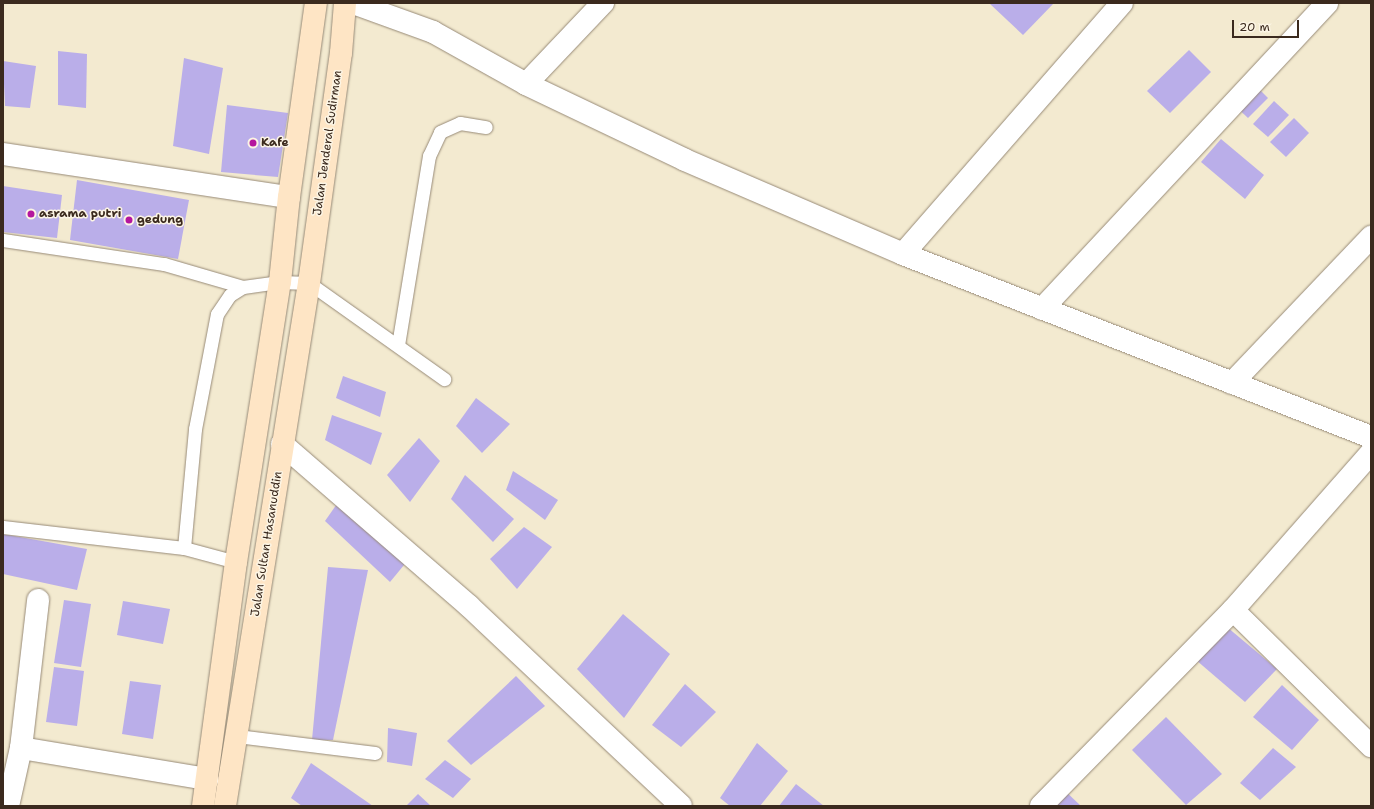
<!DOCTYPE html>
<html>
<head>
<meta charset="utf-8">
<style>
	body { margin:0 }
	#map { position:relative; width:1374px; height:809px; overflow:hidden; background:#f3ead0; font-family:"Shantell Sans",sans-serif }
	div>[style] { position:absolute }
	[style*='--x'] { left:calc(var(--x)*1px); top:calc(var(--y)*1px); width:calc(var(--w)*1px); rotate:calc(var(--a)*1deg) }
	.building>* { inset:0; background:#baaee9 }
	.roads { filter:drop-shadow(0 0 1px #978a77) drop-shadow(0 0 1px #978a77) }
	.lane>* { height:13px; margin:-6.5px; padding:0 6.5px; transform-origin:6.5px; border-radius:6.5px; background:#fff }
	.street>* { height:22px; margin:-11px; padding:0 11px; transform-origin:11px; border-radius:11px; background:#fff }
	.secondary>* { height:22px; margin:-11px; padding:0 11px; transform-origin:11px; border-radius:11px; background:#fee5c5 }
	.dots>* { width:11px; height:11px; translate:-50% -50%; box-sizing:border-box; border:2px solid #fcf5e5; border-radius:50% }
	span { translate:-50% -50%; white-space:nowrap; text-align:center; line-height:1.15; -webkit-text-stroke:3px #fcf5e5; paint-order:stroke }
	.poi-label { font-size:12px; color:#3b2a1e; font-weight:700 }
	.left { translate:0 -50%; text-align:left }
	.street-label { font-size:12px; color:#3b2a1e }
	.frame { position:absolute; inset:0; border:4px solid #3b2a1e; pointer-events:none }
	.scale { position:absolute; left:1232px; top:20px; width:67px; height:18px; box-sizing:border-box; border:2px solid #3b2a1e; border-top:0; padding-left:5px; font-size:12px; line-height:14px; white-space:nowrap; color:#3b2a1e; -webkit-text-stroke:3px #fcf5e5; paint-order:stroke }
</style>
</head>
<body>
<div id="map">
	<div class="building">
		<div style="clip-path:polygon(989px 3px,1054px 3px,1023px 35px)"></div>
		<div style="clip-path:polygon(1189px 50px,1211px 72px,1170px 113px,1147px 91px)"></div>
		<div style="clip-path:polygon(58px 51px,87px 54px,86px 108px,58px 105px)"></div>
		<div style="clip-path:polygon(184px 58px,223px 68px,209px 154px,173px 146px)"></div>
		<div style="clip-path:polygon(3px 61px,36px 66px,30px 108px,5px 106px)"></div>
		<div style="clip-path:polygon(1253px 83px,1268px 98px,1248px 118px,1233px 104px)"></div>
		<div style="clip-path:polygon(1274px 101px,1289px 115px,1268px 137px,1253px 124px)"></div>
		<div style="clip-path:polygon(227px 105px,288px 113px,278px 177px,221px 172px)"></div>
		<div style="clip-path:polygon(1294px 118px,1309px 133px,1286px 157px,1270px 142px)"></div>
		<div style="clip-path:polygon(1221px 139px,1264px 175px,1245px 199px,1201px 162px)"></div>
		<div style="clip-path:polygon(77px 180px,189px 200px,178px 259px,70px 240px)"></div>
		<div style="clip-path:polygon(3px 186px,62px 195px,57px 238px,3px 232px)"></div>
		<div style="clip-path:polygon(343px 376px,386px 392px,380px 417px,336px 398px)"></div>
		<div style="clip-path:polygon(476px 398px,510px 424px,482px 453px,456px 426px)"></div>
		<div style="clip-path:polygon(332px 415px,382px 433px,371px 465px,325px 440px)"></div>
		<div style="clip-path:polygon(419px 438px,440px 461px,410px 502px,387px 475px)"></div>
		<div style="clip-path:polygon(513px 471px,558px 500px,545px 520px,506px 490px)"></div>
		<div style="clip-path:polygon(465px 475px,514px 519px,493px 542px,451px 499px)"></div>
		<div style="clip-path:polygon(339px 501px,409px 559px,390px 582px,325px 521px)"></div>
		<div style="clip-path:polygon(524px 527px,552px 547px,517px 589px,490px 559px)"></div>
		<div style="clip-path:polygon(3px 534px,87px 549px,77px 590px,3px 574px)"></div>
		<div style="clip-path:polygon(328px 567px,368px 570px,333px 740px,312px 740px)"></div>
		<div style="clip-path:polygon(64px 600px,91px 604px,81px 667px,54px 663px)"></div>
		<div style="clip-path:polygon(123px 601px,170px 609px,163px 644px,117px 635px)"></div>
		<div style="clip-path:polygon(623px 614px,670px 654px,624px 718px,577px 669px)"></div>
		<div style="clip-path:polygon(1227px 627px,1277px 669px,1245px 702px,1196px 660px)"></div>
		<div style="clip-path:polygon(54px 667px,84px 671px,77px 726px,46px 722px)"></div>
		<div style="clip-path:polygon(516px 676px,545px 706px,471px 765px,447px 741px)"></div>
		<div style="clip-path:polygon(130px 681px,161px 685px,153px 739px,122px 734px)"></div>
		<div style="clip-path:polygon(685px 684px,716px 712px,681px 747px,652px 725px)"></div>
		<div style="clip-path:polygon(1282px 685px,1319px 720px,1292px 750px,1253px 717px)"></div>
		<div style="clip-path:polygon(1166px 717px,1222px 774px,1186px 805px,1132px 750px)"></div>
		<div style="clip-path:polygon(388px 728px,417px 733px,412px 766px,387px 762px)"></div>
		<div style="clip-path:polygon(757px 743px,788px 771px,760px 806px,730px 806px,720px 798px)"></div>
		<div style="clip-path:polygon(1273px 748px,1296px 767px,1260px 800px,1240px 783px)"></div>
		<div style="clip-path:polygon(445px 760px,471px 779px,453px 798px,425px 779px)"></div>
		<div style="clip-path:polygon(311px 763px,373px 806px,302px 806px,291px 798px)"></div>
		<div style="clip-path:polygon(796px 784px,824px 806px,779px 806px)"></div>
		<div style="clip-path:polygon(1063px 789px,1081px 806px,1048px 806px)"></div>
		<div style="clip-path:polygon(418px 794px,431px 806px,406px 806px)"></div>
	</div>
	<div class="roads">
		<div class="lane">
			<div style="--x:3;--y:240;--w:163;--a:8.5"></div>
			<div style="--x:164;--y:264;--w:82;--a:16.2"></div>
			<div style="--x:243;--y:287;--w:37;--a:-8"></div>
			<div style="--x:280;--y:282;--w:29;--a:2"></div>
			<div style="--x:309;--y:283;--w:166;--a:35.4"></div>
			<div style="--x:398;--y:345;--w:192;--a:-80.7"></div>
			<div style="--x:429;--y:156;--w:26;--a:-65"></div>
			<div style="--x:440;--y:132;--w:22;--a:-24"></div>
			<div style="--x:460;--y:123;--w:26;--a:9"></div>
			<div style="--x:3;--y:527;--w:182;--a:6.6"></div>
			<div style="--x:184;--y:548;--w:54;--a:15.1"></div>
			<div style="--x:184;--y:548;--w:120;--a:-84.7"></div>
			<div style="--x:195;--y:429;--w:117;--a:-79.2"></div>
			<div style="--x:217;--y:314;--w:23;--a:-56"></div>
			<div style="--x:230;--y:295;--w:15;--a:-32"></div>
			<div style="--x:237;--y:736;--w:139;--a:7"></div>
		</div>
		<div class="street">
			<div style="--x:353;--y:3;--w:85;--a:19.9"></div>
			<div style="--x:433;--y:32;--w:107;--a:29.2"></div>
			<div style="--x:526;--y:84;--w:176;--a:25.5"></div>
			<div style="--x:685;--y:160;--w:237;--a:23.3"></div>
			<div style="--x:903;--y:254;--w:503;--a:21.36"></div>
			<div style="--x:526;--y:84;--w:112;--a:-46.5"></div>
			<div style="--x:3;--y:154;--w:289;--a:8.6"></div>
			<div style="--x:903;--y:254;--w:333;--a:-48.9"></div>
			<div style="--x:1042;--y:309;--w:418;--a:-47"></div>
			<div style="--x:1232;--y:383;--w:202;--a:-46.4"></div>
			<div style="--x:282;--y:444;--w:247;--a:40.9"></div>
			<div style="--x:469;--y:606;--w:291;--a:43.3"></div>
			<div style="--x:1233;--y:610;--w:194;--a:44.6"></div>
			<div style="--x:21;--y:748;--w:189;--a:9.5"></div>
			<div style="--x:8;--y:806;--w:59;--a:-77.4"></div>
			<div style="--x:21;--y:748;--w:149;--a:-83.4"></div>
			<div style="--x:1041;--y:806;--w:274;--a:-45.6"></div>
			<div style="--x:1233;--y:610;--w:209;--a:-48.7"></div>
		</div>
		<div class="secondary">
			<div style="--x:203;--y:806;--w:246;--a:-82.3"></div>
			<div style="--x:236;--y:562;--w:283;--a:-81.1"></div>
			<div style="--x:280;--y:282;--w:85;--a:-84"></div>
			<div style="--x:289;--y:197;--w:196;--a:-82.1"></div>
			<div style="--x:225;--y:806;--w:530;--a:-80.88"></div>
			<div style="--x:309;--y:283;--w:232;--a:-82.1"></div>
			<div style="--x:341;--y:53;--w:50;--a:-85.4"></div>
		</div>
	</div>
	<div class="dots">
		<div style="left:253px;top:143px;background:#b5179e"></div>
		<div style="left:31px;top:214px;background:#b5179e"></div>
		<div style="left:129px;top:220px;background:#b5179e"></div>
	</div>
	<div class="poi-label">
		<span class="left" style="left:261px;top:143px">Kafe</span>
		<span class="left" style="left:39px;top:214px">asrama putri</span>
		<span class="left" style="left:137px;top:220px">gedung</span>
	</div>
	<div class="street-label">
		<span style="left:328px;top:143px;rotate:-82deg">Jalan Jenderal Sudirman</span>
		<span style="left:267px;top:544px;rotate:-81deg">Jalan Sultan Hasanuddin</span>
	</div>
	<div class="frame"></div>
	<div class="scale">20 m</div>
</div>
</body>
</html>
